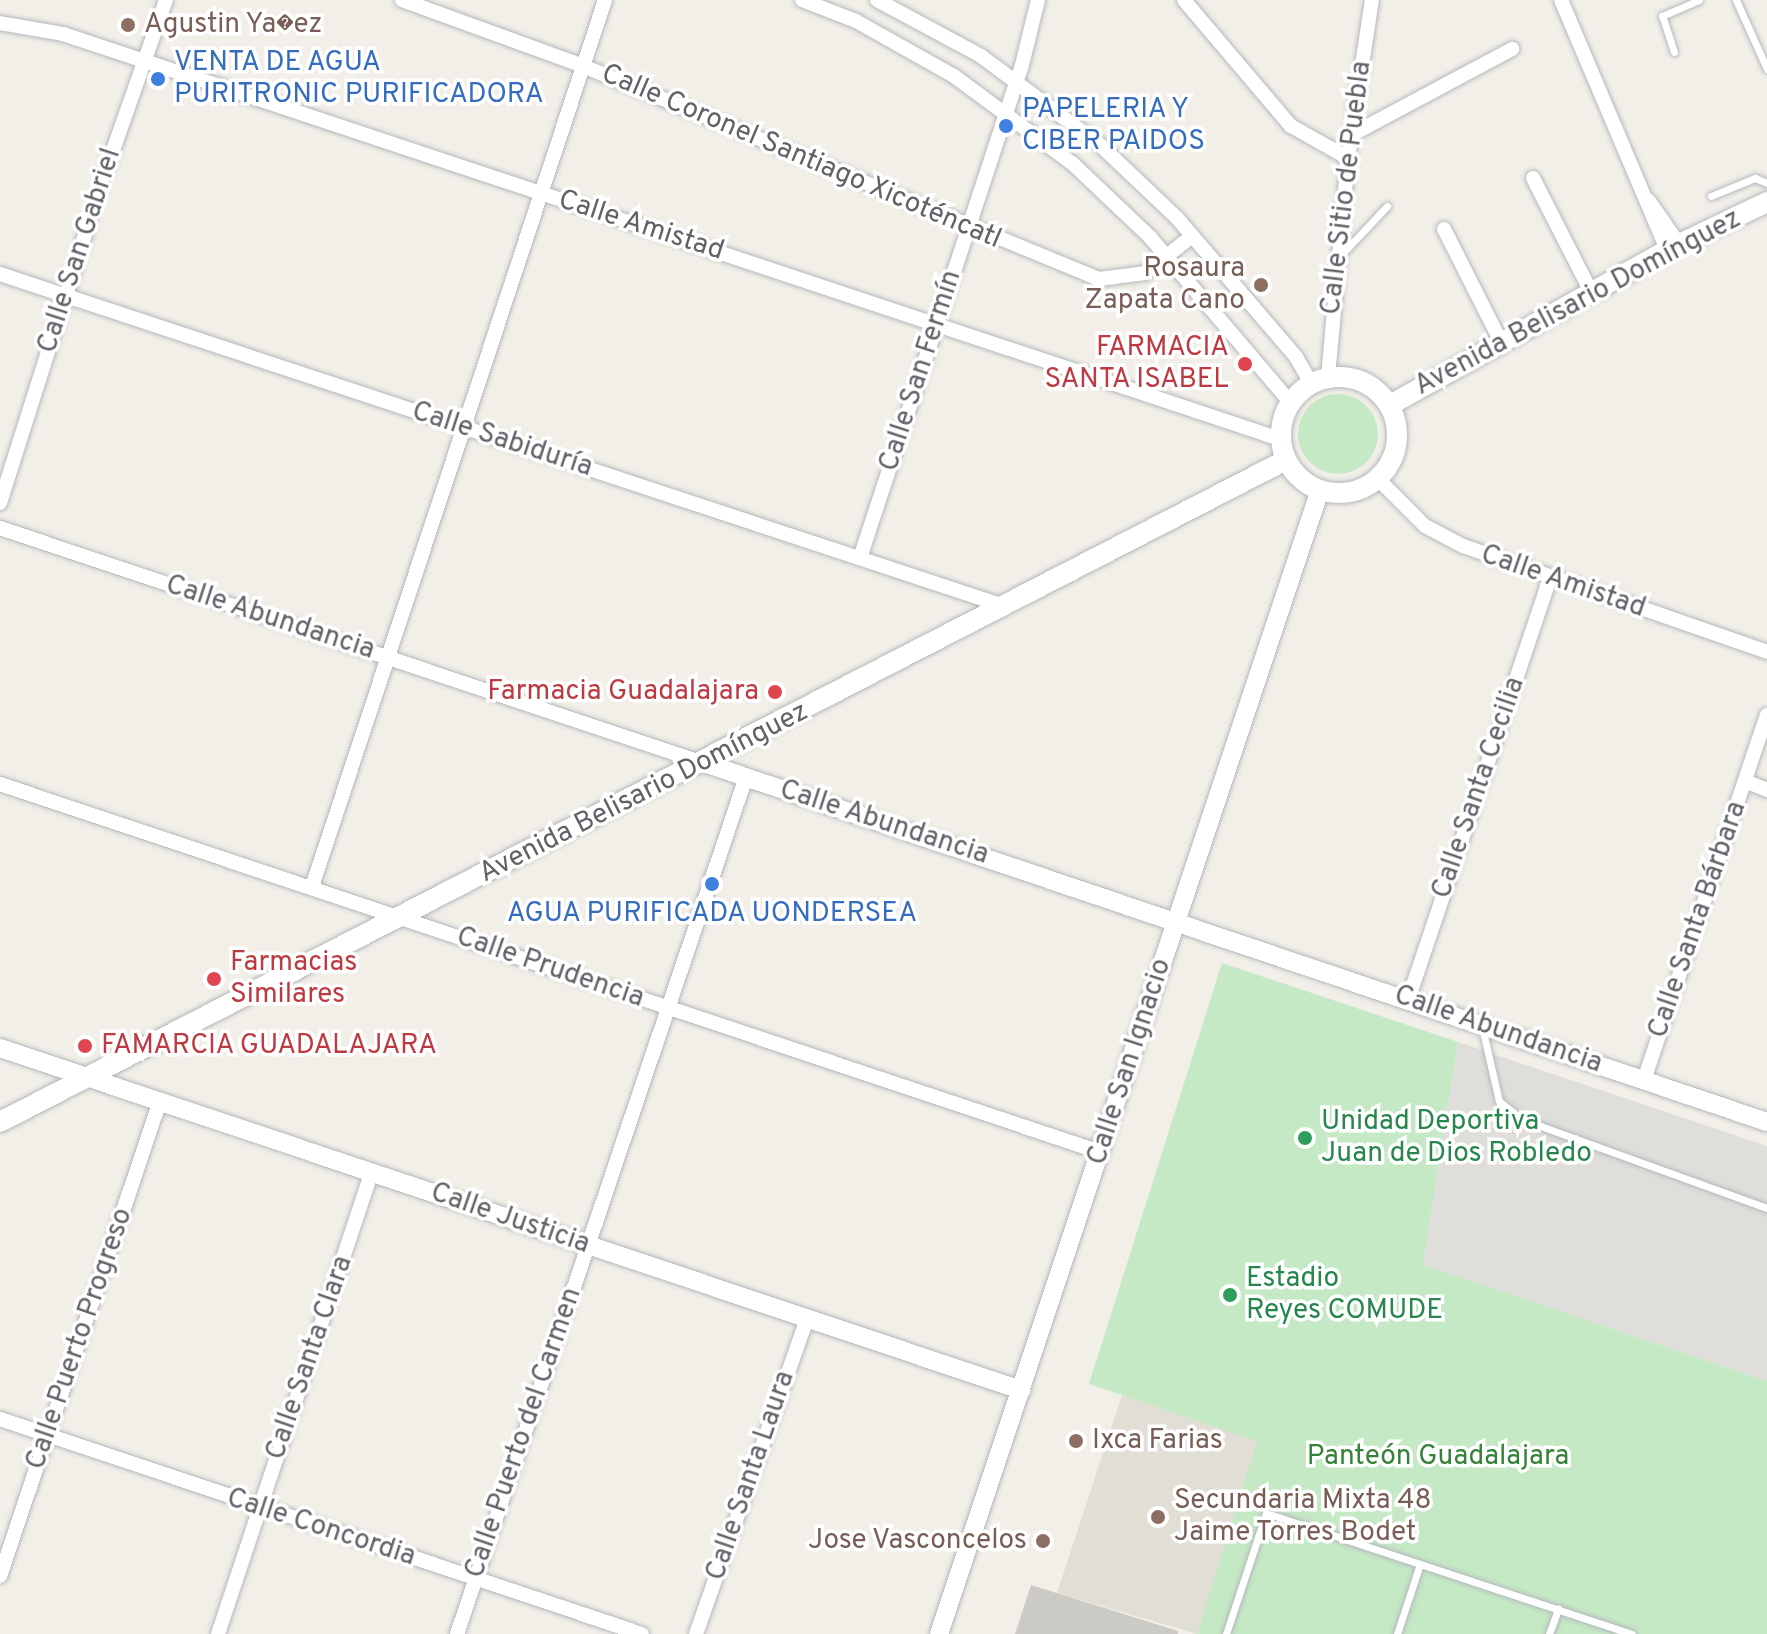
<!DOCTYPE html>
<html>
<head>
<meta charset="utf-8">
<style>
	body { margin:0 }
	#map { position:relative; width:1767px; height:1634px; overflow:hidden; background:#f1efe8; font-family:Overpass,sans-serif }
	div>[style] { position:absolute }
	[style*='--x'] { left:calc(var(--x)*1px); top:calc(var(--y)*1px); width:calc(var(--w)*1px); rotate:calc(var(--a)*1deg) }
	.industrial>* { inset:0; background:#e0deda }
	.education>* { inset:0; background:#e1ded6 }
	.green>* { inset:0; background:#c5e8c5 }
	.round { border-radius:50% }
	.building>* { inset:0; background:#cccac5 }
	.roads { filter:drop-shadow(0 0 2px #b5b8bc) drop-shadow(0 0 2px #b5b8bc) }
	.service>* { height:7px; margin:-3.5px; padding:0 3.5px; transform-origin:3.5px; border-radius:3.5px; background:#fff }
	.pedestrian>* { height:11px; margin:-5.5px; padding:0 5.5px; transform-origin:5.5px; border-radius:5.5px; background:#fff }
	.minor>* { height:14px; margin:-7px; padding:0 7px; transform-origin:7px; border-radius:7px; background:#fff }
	.tertiary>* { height:18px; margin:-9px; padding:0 9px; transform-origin:9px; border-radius:9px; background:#fff }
	.secondary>* { height:20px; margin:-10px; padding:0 10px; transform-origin:10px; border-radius:10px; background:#fff }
	.secondary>.ring { margin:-10px; padding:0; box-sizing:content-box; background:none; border:20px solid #fff; border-radius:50% }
	.dots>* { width:22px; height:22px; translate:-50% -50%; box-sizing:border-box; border:4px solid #fff; border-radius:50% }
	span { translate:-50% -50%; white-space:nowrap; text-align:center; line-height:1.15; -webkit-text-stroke:7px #fff; paint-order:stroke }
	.education-label { font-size:28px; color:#785e54 }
	.left { translate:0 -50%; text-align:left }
	.right { translate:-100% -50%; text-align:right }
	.shop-label { font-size:28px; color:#366cbe }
	.street-label { font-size:28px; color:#5f6368 }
	.health-label { font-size:28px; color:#be3a42 }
	.leisure-label { font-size:28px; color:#27864d }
	.park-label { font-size:28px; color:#348238 }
</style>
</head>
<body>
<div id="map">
	<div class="industrial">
		<div style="clip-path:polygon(1458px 1042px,1767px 1146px,1767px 1381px,1423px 1265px)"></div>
	</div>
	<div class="education">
		<div style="clip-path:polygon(1122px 1395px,1258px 1441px,1197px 1634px,1057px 1593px)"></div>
	</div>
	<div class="green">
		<div class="round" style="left:1298px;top:394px;width:80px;height:80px"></div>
		<div style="clip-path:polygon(1222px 963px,1458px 1042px,1423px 1265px,1767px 1381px,1767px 1634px,1197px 1634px,1257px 1441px,1089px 1384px)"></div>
	</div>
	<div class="building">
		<div style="clip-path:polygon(1031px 1585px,1178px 1631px,1178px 1634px,1015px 1634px)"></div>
	</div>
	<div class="roads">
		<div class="service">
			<div style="--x:1736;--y:0;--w:76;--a:65.8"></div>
			<div style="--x:1674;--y:52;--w:38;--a:-108"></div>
			<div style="--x:1662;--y:16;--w:40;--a:-23.4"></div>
			<div style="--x:1711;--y:196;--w:48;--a:-22.2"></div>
			<div style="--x:1755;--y:178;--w:13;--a:23"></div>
			<div style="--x:1339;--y:257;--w:70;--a:-46.7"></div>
			<div style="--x:1482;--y:1027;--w:76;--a:77.1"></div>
			<div style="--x:1499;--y:1101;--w:28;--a:39"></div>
			<div style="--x:1521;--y:1119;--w:262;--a:19.9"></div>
			<div style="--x:1226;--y:1634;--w:127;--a:-71.7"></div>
			<div style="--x:1266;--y:1513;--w:385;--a:18.3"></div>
			<div style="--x:1397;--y:1634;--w:74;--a:-71.8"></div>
			<div style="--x:1549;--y:1634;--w:27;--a:-70"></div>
		</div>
		<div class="pedestrian">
			<div style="--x:88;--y:225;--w:55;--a:-71.9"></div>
		</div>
		<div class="minor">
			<div style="--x:402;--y:0;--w:193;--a:20"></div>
			<div style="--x:583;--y:66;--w:558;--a:22.43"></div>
			<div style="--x:1099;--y:279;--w:46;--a:-7.4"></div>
			<div style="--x:1145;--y:273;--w:60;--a:-38.2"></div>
			<div style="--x:802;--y:0;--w:58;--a:21.3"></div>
			<div style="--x:856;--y:21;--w:112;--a:29.3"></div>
			<div style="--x:954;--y:76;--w:148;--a:36.5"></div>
			<div style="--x:1073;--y:164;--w:106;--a:43.5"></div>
			<div style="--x:1150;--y:237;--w:216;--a:49.7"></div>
			<div style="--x:877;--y:0;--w:118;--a:28.3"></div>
			<div style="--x:981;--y:56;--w:149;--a:36.8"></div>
			<div style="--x:1100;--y:145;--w:106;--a:43.5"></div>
			<div style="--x:1177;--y:218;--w:183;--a:49.4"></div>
			<div style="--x:1296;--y:357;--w:30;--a:60"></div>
			<div style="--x:1184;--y:0;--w:165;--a:49.7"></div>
			<div style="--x:1291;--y:126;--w:65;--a:29.3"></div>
			<div style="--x:1561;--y:0;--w:272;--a:67"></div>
			<div style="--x:0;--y:23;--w:64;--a:9.9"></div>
			<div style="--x:63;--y:34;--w:1283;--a:18.41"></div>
			<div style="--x:1351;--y:135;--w:183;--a:-28.1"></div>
			<div style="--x:105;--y:173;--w:183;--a:-70.6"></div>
			<div style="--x:1533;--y:178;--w:128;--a:63"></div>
			<div style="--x:1649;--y:201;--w:52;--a:55.1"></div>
			<div style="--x:1444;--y:229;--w:127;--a:63.2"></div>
			<div style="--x:0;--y:274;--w:1057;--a:18.3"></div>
			<div style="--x:1328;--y:377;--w:220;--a:-84.8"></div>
			<div style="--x:1348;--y:158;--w:160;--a:-81.4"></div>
			<div style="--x:1378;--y:479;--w:66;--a:45"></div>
			<div style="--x:1425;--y:526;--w:43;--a:27.8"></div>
			<div style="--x:1463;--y:546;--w:322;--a:19.2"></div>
			<div style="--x:0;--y:503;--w:292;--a:-72.4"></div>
			<div style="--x:0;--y:528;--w:741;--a:18.48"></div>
			<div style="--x:860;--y:558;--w:519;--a:-71.81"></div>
			<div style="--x:1022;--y:65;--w:67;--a:-76.2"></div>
			<div style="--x:1745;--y:781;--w:24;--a:22"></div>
			<div style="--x:0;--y:784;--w:1160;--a:18.5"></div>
			<div style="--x:312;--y:887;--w:934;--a:-71.72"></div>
			<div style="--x:1408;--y:1000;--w:446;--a:-71.4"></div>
			<div style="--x:1644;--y:1080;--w:385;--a:-71.4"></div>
			<div style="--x:0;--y:1419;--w:677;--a:18.52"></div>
			<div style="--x:0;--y:1576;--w:501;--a:-71.38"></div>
			<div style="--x:218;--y:1634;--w:487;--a:-71.6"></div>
			<div style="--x:457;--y:1634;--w:904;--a:-71.36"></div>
			<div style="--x:696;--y:1634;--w:335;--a:-70.6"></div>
		</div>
		<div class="tertiary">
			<div style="--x:704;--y:763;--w:1122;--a:18.66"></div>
			<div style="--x:0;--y:1048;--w:1077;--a:18.52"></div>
			<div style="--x:939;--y:1634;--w:1206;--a:-71.58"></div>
		</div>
		<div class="secondary">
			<div class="ring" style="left:1281px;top:377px;width:96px;height:96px"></div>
			<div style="--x:1390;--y:405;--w:317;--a:-29.2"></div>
			<div style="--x:1667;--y:250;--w:111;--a:-25.6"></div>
			<div style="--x:0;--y:1122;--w:1446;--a:-27.24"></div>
		</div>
	</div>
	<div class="dots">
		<div style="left:128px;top:25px;background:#8d6e63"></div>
		<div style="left:158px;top:79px;background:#3f7fe0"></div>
		<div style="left:1006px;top:126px;background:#3f7fe0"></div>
		<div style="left:1261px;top:285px;background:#8d6e63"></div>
		<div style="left:1245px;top:364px;background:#e0444e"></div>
		<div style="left:775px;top:692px;background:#e0444e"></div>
		<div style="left:712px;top:884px;background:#3f7fe0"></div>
		<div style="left:214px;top:979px;background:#e0444e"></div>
		<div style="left:85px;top:1046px;background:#e0444e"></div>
		<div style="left:1305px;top:1138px;background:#2e9e5b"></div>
		<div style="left:1230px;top:1295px;background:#2e9e5b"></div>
		<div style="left:1076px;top:1441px;background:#8d6e63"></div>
		<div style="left:1158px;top:1517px;background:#8d6e63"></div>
		<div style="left:1043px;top:1541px;background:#8d6e63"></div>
	</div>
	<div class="education-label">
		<span class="left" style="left:144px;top:25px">Agustin Ya�ez</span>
		<span class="right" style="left:1245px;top:285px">Rosaura<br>Zapata Cano</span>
		<span class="left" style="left:1092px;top:1441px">Ixca Farias</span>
		<span class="left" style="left:1174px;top:1517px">Secundaria Mixta 48<br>Jaime Torres Bodet</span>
		<span class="right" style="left:1027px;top:1541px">Jose Vasconcelos</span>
	</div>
	<div class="shop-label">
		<span class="left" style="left:174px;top:79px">VENTA DE AGUA<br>PURITRONIC PURIFICADORA</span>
		<span class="left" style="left:1022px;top:126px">PAPELERIA Y<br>CIBER PAIDOS</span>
		<span style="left:712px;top:914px">AGUA PURIFICADA UONDERSEA</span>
	</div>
	<div class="street-label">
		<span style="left:801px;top:157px;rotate:23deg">Calle Coronel Santiago Xicoténcatl</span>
		<span style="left:1347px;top:188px;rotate:-83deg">Calle Sitio de Puebla</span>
		<span style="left:641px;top:226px;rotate:18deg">Calle Amistad</span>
		<span style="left:80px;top:251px;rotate:-72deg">Calle San Gabriel</span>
		<span style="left:1578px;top:303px;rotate:-28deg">Avenida Belisario Domínguez</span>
		<span style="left:921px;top:371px;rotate:-72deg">Calle San Fermín</span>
		<span style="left:502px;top:440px;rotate:18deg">Calle Sabiduría</span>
		<span style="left:1563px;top:582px;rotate:19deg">Calle Amistad</span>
		<span style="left:270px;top:618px;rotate:18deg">Calle Abundancia</span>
		<span style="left:1479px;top:788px;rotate:-71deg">Calle Santa Cecilia</span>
		<span style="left:644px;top:793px;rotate:-27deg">Avenida Belisario Domínguez</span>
		<span style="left:884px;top:823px;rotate:18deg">Calle Abundancia</span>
		<span style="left:1698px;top:920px;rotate:-71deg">Calle Santa Bárbara</span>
		<span style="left:550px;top:968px;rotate:19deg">Calle Prudencia</span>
		<span style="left:1498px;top:1030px;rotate:19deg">Calle Abundancia</span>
		<span style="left:1130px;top:1062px;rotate:-72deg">Calle San Ignacio</span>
		<span style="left:510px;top:1219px;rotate:19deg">Calle Justicia</span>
		<span style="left:80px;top:1339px;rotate:-71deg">Calle Puerto Progreso</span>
		<span style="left:310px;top:1358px;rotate:-71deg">Calle Santa Clara</span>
		<span style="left:524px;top:1433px;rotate:-71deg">Calle Puerto del Carmen</span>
		<span style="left:751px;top:1476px;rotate:-71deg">Calle Santa Laura</span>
		<span style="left:321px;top:1528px;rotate:18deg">Calle Concordia</span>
	</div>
	<div class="health-label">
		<span class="right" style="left:1229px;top:364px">FARMACIA<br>SANTA ISABEL</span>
		<span class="right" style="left:759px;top:692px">Farmacia Guadalajara</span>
		<span class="left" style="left:230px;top:979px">Farmacias<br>Similares</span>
		<span class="left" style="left:101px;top:1046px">FAMARCIA GUADALAJARA</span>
	</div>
	<div class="leisure-label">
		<span class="left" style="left:1321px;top:1138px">Unidad Deportiva<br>Juan de Dios Robledo</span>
		<span class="left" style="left:1246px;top:1295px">Estadio<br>Reyes COMUDE</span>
	</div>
	<div class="park-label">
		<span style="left:1438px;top:1457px">Panteón Guadalajara</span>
	</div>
</div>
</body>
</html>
